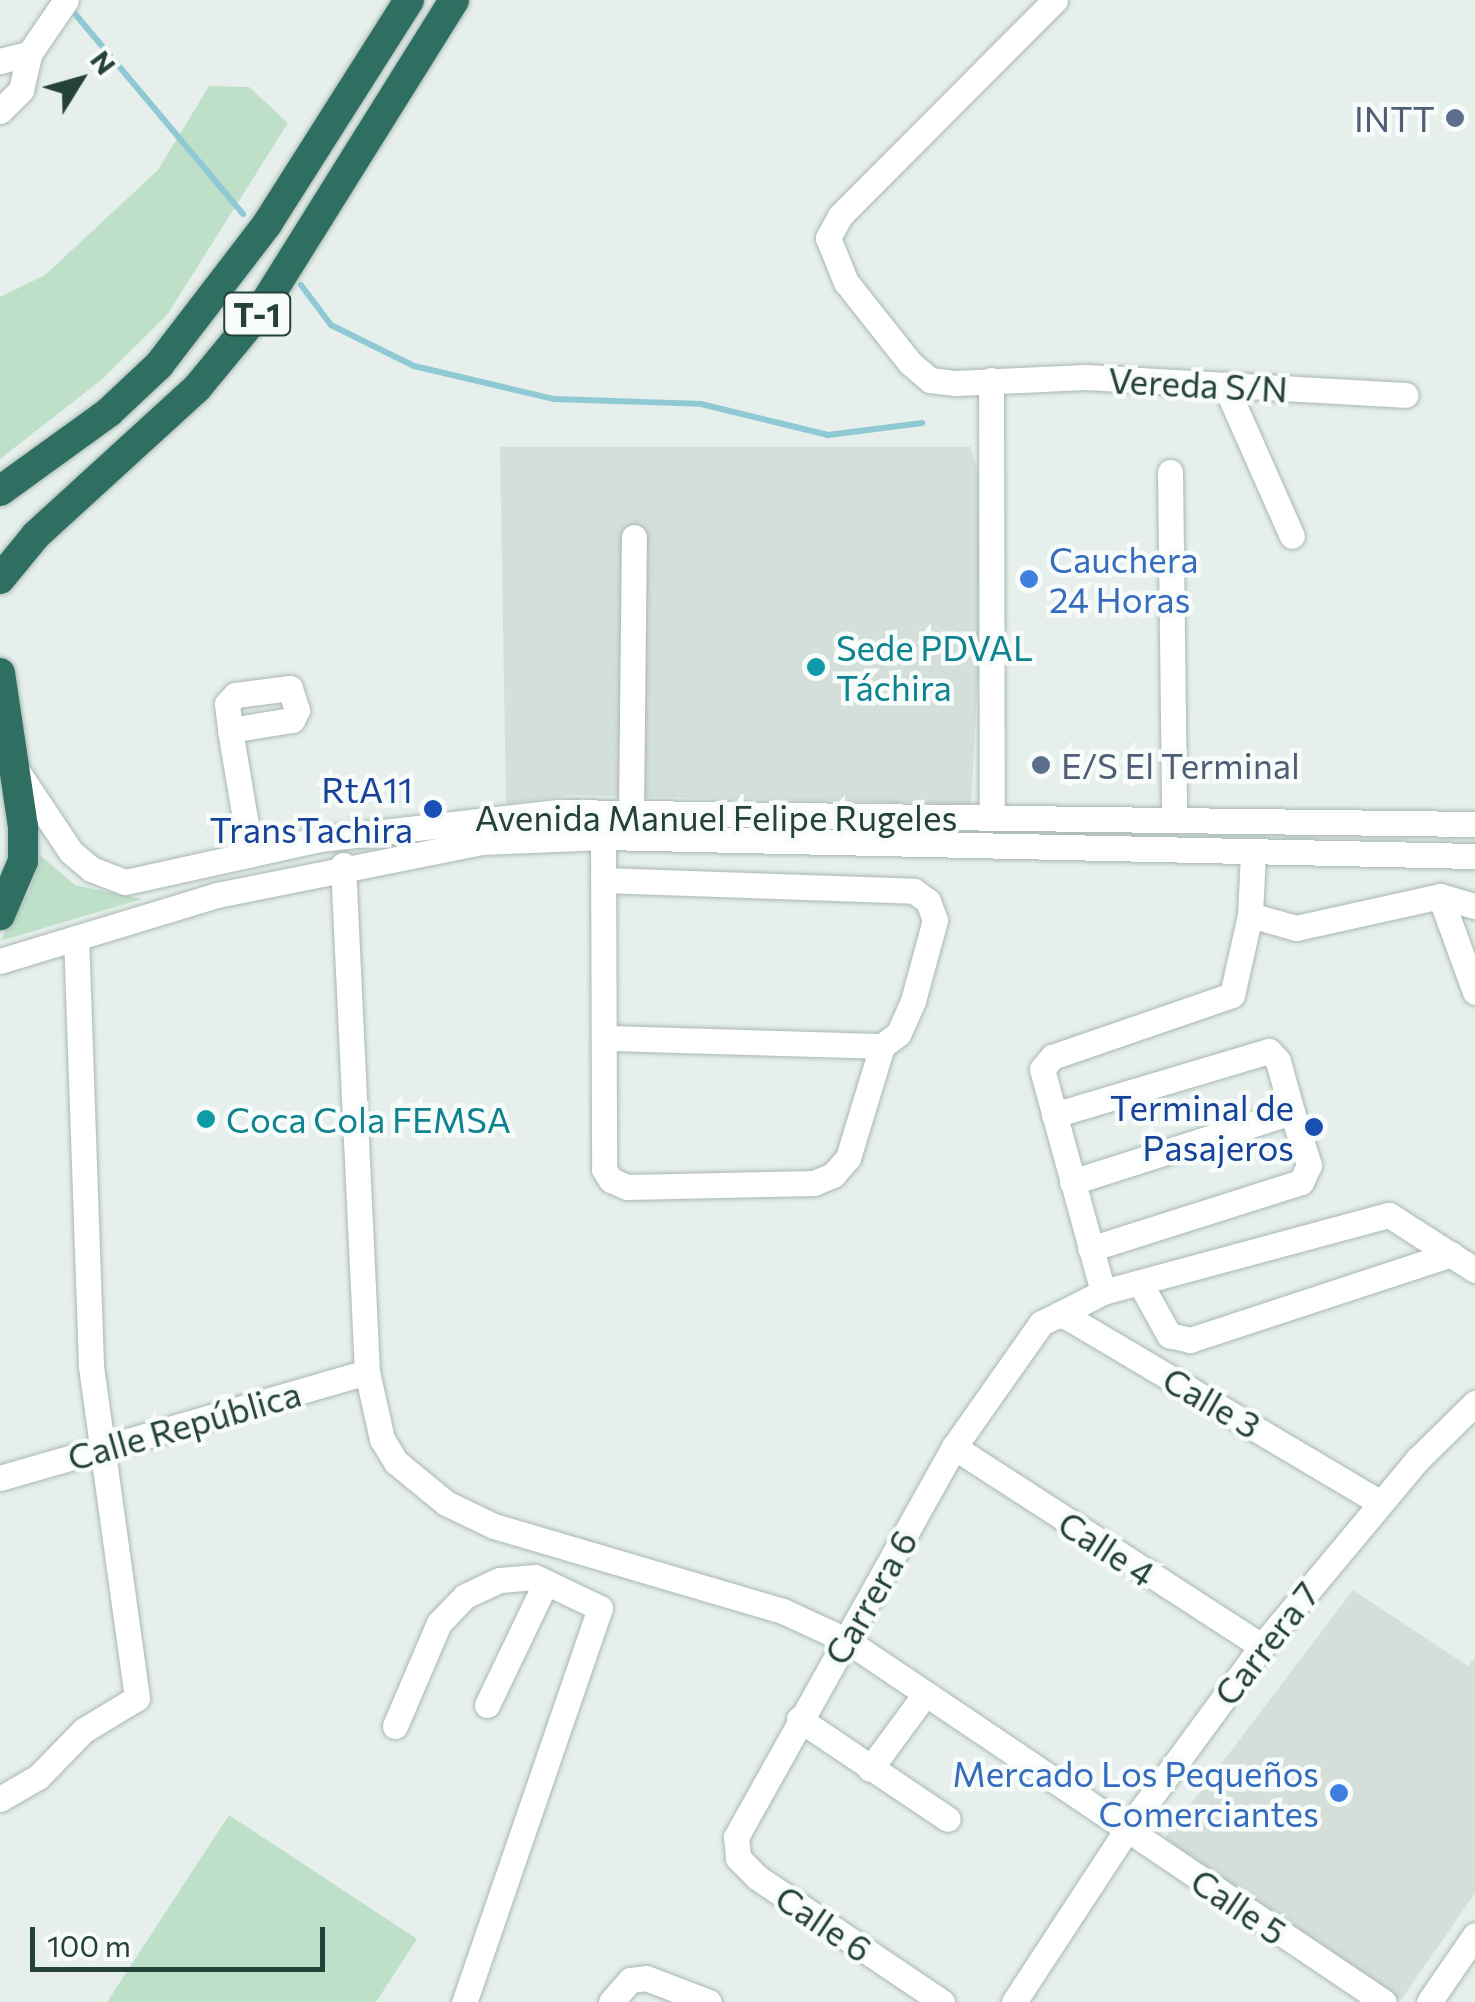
<!DOCTYPE html>
<html>
<head>
<meta charset="utf-8">
<style>
	body { margin:0 }
	#map { position:relative; width:1475px; height:2002px; overflow:hidden; background:#e6efeb; font-family:Commissioner,sans-serif }
	div>[style] { position:absolute }
	[style*='--x'] { left:calc(var(--x)*1px); top:calc(var(--y)*1px); width:calc(var(--w)*1px); rotate:calc(var(--a)*1deg) }
	.built>* { inset:0; background:#d4dfda }
	.green>* { inset:0; background:#bfe0c8 }
	.stream>* { height:6px; margin:-3px; padding:0 3px; transform-origin:3px; border-radius:3px; background:#8ec9d4 }
	.roads { filter:drop-shadow(0 0 2px #a8b8b2) drop-shadow(0 0 2px #a8b8b2) }
	.minor>* { height:25px; margin:-12.5px; padding:0 12.5px; transform-origin:12.5px; border-radius:12.5px; background:#fff }
	.highway>* { height:30px; margin:-15px; padding:0 15px; transform-origin:15px; border-radius:15px; background:#2f6f62 }
	.dots>* { width:28px; height:28px; translate:-50% -50%; box-sizing:border-box; border:5px solid #f7fbf9; border-radius:50% }
	span { translate:-50% -50%; white-space:nowrap; text-align:center; line-height:1.15; -webkit-text-stroke:9px #f7fbf9; paint-order:stroke }
	.shield-label span { padding:2px 8px; background:#f7fbf9; border:2px solid; border-radius:8px; -webkit-text-stroke-width:0 }
	.shield-label { font-size:32px; color:#24423a; font-weight:700 }
	.service-label { font-size:35px; color:#4e5e75 }
	.right { translate:-100% -50%; text-align:right }
	.left { translate:0 -50%; text-align:left }
	.street-label { font-size:35px; color:#24423a }
	.shop-label { font-size:35px; color:#366cbe }
	.culture-label { font-size:35px; color:#0d838f }
	.transit-label { font-size:35px; color:#164399 }
	.north { position:absolute; left:30px; top:30px; width:100px; height:100px; -webkit-text-stroke:8px #f7fbf9; paint-order:stroke; rotate:53deg; font-size:28px; font-weight:700; line-height:40px; text-align:center; color:#24423a }
	.north::after { content:''; display:block; margin:auto; width:35px; height:45px; background:#24423a; clip-path:polygon(50% 0,100% 100%,50% 72%,0 100%) }
	.scale { position:absolute; left:30px; top:1927px; width:295px; height:45px; box-sizing:border-box; border:5px solid #24423a; border-top:0; padding-left:12px; font-size:30px; line-height:35px; white-space:nowrap; color:#24423a; -webkit-text-stroke:8px #f7fbf9; paint-order:stroke }
</style>
</head>
<body>
<div id="map">
	<div class="built">
		<div style="clip-path:polygon(500px 447px,971px 447px,987px 511px,971px 804px,568px 795px,506px 804px)"></div>
		<div style="clip-path:polygon(1353px 1590px,1468px 1666px,1475px 1658px,1475px 1893px,1401px 2000px,1165px 1838px)"></div>
	</div>
	<div class="green">
		<div style="clip-path:polygon(209px 86px,249px 87px,288px 123px,167px 315px,101px 380px,0 459px,0 297px,45px 275px,158px 170px)"></div>
		<div style="clip-path:polygon(41px 856px,75px 885px,142px 899px,0 941px,29px 892px)"></div>
		<div style="clip-path:polygon(229px 1815px,417px 1939px,376px 2002px,107px 2002px)"></div>
	</div>
	<div class="stream">
		<div style="--x:76;--y:15;--w:260;--a:50"></div>
		<div style="--x:301;--y:285;--w:50;--a:53.1"></div>
		<div style="--x:331;--y:325;--w:93;--a:26.3"></div>
		<div style="--x:414;--y:366;--w:144;--a:13.3"></div>
		<div style="--x:554;--y:399;--w:147;--a:1.9"></div>
		<div style="--x:701;--y:404;--w:131;--a:13.7"></div>
		<div style="--x:828;--y:435;--w:95;--a:-7.3"></div>
	</div>
	<div class="roads">
		<div class="minor">
			<div style="--x:1055;--y:0;--w:305;--a:134.9"></div>
			<div style="--x:840;--y:216;--w:25;--a:119"></div>
			<div style="--x:828;--y:238;--w:48;--a:67.8"></div>
			<div style="--x:846;--y:282;--w:103;--a:51.7"></div>
			<div style="--x:910;--y:363;--w:26;--a:40"></div>
			<div style="--x:930;--y:380;--w:26;--a:7"></div>
			<div style="--x:956;--y:383;--w:129;--a:-2.7"></div>
			<div style="--x:1085;--y:377;--w:321;--a:3.2"></div>
			<div style="--x:0;--y:61;--w:30;--a:-14"></div>
			<div style="--x:29;--y:54;--w:65;--a:-55.6"></div>
			<div style="--x:0;--y:111;--w:30;--a:-45"></div>
			<div style="--x:21;--y:90;--w:37;--a:-77"></div>
			<div style="--x:991;--y:380;--w:436;--a:89.9"></div>
			<div style="--x:1225;--y:385;--w:165;--a:66.1"></div>
			<div style="--x:1170;--y:472;--w:345;--a:89.3"></div>
			<div style="--x:230;--y:730;--w:63;--a:-9.2"></div>
			<div style="--x:292;--y:720;--w:11;--a:-63"></div>
			<div style="--x:297;--y:710;--w:23;--a:-108"></div>
			<div style="--x:290;--y:688;--w:55;--a:172.7"></div>
			<div style="--x:235;--y:695;--w:12;--a:132"></div>
			<div style="--x:227;--y:704;--w:26;--a:83"></div>
			<div style="--x:230;--y:730;--w:126;--a:80.4"></div>
			<div style="--x:17;--y:771;--w:97;--a:56.3"></div>
			<div style="--x:71;--y:852;--w:26;--a:40"></div>
			<div style="--x:91;--y:869;--w:36;--a:21"></div>
			<div style="--x:125;--y:882;--w:201;--a:-12.4"></div>
			<div style="--x:321;--y:839;--w:239;--a:-6.5"></div>
			<div style="--x:558;--y:812;--w:917;--a:0.75"></div>
			<div style="--x:631;--y:813;--w:276;--a:-89.4"></div>
			<div style="--x:603;--y:837;--w:332;--a:89.8"></div>
			<div style="--x:604;--y:1169;--w:13;--a:58"></div>
			<div style="--x:611;--y:1180;--w:17;--a:24"></div>
			<div style="--x:627;--y:1187;--w:187;--a:-1.2"></div>
			<div style="--x:814;--y:1183;--w:21;--a:-23"></div>
			<div style="--x:833;--y:1175;--w:23;--a:-49"></div>
			<div style="--x:848;--y:1158;--w:117;--a:-73.1"></div>
			<div style="--x:343;--y:865;--w:508;--a:87.29"></div>
			<div style="--x:367;--y:1372;--w:69;--a:77.4"></div>
			<div style="--x:382;--y:1439;--w:27;--a:59"></div>
			<div style="--x:396;--y:1462;--w:65;--a:39.4"></div>
			<div style="--x:446;--y:1503;--w:53;--a:25.6"></div>
			<div style="--x:494;--y:1526;--w:301;--a:16.4"></div>
			<div style="--x:783;--y:1611;--w:69;--a:24.7"></div>
			<div style="--x:846;--y:1640;--w:648;--a:33.94"></div>
			<div style="--x:603;--y:880;--w:311;--a:2"></div>
			<div style="--x:914;--y:891;--w:17;--a:36"></div>
			<div style="--x:928;--y:901;--w:20;--a:70"></div>
			<div style="--x:935;--y:920;--w:84;--a:105.2"></div>
			<div style="--x:913;--y:1001;--w:36;--a:114"></div>
			<div style="--x:898;--y:1034;--w:20;--a:143"></div>
			<div style="--x:882;--y:1046;--w:277;--a:-178.3"></div>
			<div style="--x:1440;--y:896;--w:102;--a:70"></div>
			<div style="--x:1250;--y:915;--w:48;--a:15.8"></div>
			<div style="--x:1296;--y:928;--w:148;--a:-12.5"></div>
			<div style="--x:1440;--y:896;--w:36;--a:16"></div>
			<div style="--x:0;--y:961;--w:227;--a:-16.9"></div>
			<div style="--x:217;--y:895;--w:270;--a:-11.3"></div>
			<div style="--x:482;--y:842;--w:121;--a:-2.4"></div>
			<div style="--x:603;--y:837;--w:872;--a:1.25"></div>
			<div style="--x:1054;--y:1115;--w:224;--a:-16.6"></div>
			<div style="--x:1269;--y:1051;--w:13;--a:48"></div>
			<div style="--x:1278;--y:1061;--w:53;--a:74.6"></div>
			<div style="--x:1072;--y:1182;--w:231;--a:-17.7"></div>
			<div style="--x:1292;--y:1112;--w:56;--a:72.2"></div>
			<div style="--x:1309;--y:1165;--w:19;--a:115"></div>
			<div style="--x:1301;--y:1182;--w:221;--a:162.4"></div>
			<div style="--x:1140;--y:1283;--w:60;--a:60.9"></div>
			<div style="--x:1169;--y:1335;--w:22;--a:13"></div>
			<div style="--x:1190;--y:1340;--w:275;--a:-18.2"></div>
			<div style="--x:1103;--y:1292;--w:231;--a:-105.3"></div>
			<div style="--x:1042;--y:1069;--w:16;--a:-50"></div>
			<div style="--x:1052;--y:1057;--w:190;--a:-19"></div>
			<div style="--x:1232;--y:995;--w:82;--a:-77.3"></div>
			<div style="--x:1250;--y:915;--w:61;--a:-87.2"></div>
			<div style="--x:1060;--y:1314;--w:48;--a:-27.1"></div>
			<div style="--x:1103;--y:1292;--w:296;--a:-15.1"></div>
			<div style="--x:1389;--y:1215;--w:102;--a:32.6"></div>
			<div style="--x:954;--y:1447;--w:367;--a:32.9"></div>
			<div style="--x:0;--y:1478;--w:382;--a:-16.1"></div>
			<div style="--x:487;--y:1705;--w:136;--a:-64.4"></div>
			<div style="--x:799;--y:1719;--w:179;--a:33.9"></div>
			<div style="--x:395;--y:1726;--w:112;--a:-66.9"></div>
			<div style="--x:439;--y:1623;--w:37;--a:-46"></div>
			<div style="--x:465;--y:1596;--w:38;--a:-25"></div>
			<div style="--x:500;--y:1580;--w:35;--a:-5"></div>
			<div style="--x:535;--y:1577;--w:72;--a:25.5"></div>
			<div style="--x:600;--y:1608;--w:417;--a:109"></div>
			<div style="--x:870;--y:1769;--w:93;--a:-53.7"></div>
			<div style="--x:0;--y:1799;--w:44;--a:-30.1"></div>
			<div style="--x:38;--y:1777;--w:66;--a:-45.6"></div>
			<div style="--x:84;--y:1730;--w:62;--a:-31.1"></div>
			<div style="--x:137;--y:1698;--w:336;--a:-97.9"></div>
			<div style="--x:91;--y:1365;--w:427;--a:-92"></div>
			<div style="--x:611;--y:2002;--w:29;--a:-49"></div>
			<div style="--x:630;--y:1980;--w:16;--a:-7"></div>
			<div style="--x:646;--y:1978;--w:67;--a:20.9"></div>
			<div style="--x:942;--y:2002;--w:223;--a:-146"></div>
			<div style="--x:757;--y:1877;--w:27;--a:-135"></div>
			<div style="--x:738;--y:1858;--w:21;--a:-95"></div>
			<div style="--x:736;--y:1837;--w:447;--a:-60.8"></div>
			<div style="--x:954;--y:1447;--w:151;--a:-54.9"></div>
			<div style="--x:1041;--y:1323;--w:21;--a:-25"></div>
			<div style="--x:1060;--y:1314;--w:10;--a:24"></div>
			<div style="--x:1069;--y:1318;--w:362;--a:30.7"></div>
			<div style="--x:1014;--y:2002;--w:204;--a:-56.8"></div>
			<div style="--x:1126;--y:1831;--w:230;--a:-53.7"></div>
			<div style="--x:1262;--y:1646;--w:244;--a:-50.2"></div>
			<div style="--x:1418;--y:1459;--w:80;--a:-44.5"></div>
			<div style="--x:1429;--y:2002;--w:81;--a:-55.5"></div>
		</div>
		<div class="highway">
			<div style="--x:0;--y:491;--w:135;--a:-35.9"></div>
			<div style="--x:109;--y:412;--w:69;--a:-43.2"></div>
			<div style="--x:159;--y:365;--w:178;--a:-52.5"></div>
			<div style="--x:267;--y:224;--w:265;--a:-57.6"></div>
			<div style="--x:0;--y:579;--w:57;--a:-50.7"></div>
			<div style="--x:36;--y:535;--w:218;--a:-42.4"></div>
			<div style="--x:197;--y:388;--w:96;--a:-50.5"></div>
			<div style="--x:258;--y:314;--w:370;--a:-58"></div>
			<div style="--x:0;--y:673;--w:155;--a:81.5"></div>
			<div style="--x:23;--y:826;--w:35;--a:90"></div>
			<div style="--x:23;--y:861;--w:59;--a:113.1"></div>
		</div>
	</div>
	<div class="dots">
		<div style="left:1455px;top:118px;background:#5c6f8a"></div>
		<div style="left:1029px;top:579px;background:#3f7fe0"></div>
		<div style="left:816px;top:667px;background:#0f9aa8"></div>
		<div style="left:1041px;top:765px;background:#5c6f8a"></div>
		<div style="left:433px;top:809px;background:#1a4fb4"></div>
		<div style="left:206px;top:1119px;background:#0f9aa8"></div>
		<div style="left:1314px;top:1127px;background:#1a4fb4"></div>
		<div style="left:1339px;top:1793px;background:#3f7fe0"></div>
	</div>
	<div class="shield-label">
		<span style="left:257px;top:314px">T-1</span>
	</div>
	<div class="service-label">
		<span class="right" style="left:1435px;top:118px">INTT</span>
		<span class="left" style="left:1061px;top:765px">E/S El Terminal</span>
	</div>
	<div class="street-label">
		<span style="left:1198px;top:384px;rotate:3deg">Vereda S/N</span>
		<span style="left:716px;top:817px">Avenida Manuel Felipe Rugeles</span>
		<span style="left:1212px;top:1402px;rotate:30deg">Calle 3</span>
		<span style="left:184px;top:1425px;rotate:-16deg">Calle República</span>
		<span style="left:1107px;top:1548px;rotate:33deg">Calle 4</span>
		<span style="left:870px;top:1597px;rotate:-60deg">Carrera 6</span>
		<span style="left:1266px;top:1643px;rotate:-52deg">Carrera 7</span>
		<span style="left:1239px;top:1906px;rotate:34deg">Calle 5</span>
		<span style="left:824px;top:1923px;rotate:34deg">Calle 6</span>
	</div>
	<div class="shop-label">
		<span class="left" style="left:1049px;top:579px">Cauchera<br>24 Horas</span>
		<span class="right" style="left:1319px;top:1793px">Mercado Los Pequeños<br>Comerciantes</span>
	</div>
	<div class="culture-label">
		<span class="left" style="left:836px;top:667px">Sede PDVAL<br>Táchira</span>
		<span class="left" style="left:226px;top:1119px">Coca Cola FEMSA</span>
	</div>
	<div class="transit-label">
		<span class="right" style="left:413px;top:809px">RtA11<br>TransTachira</span>
		<span class="right" style="left:1294px;top:1127px">Terminal de<br>Pasajeros</span>
	</div>
	<div class="north">N</div>
	<div class="scale">100 m</div>
</div>
</body>
</html>
